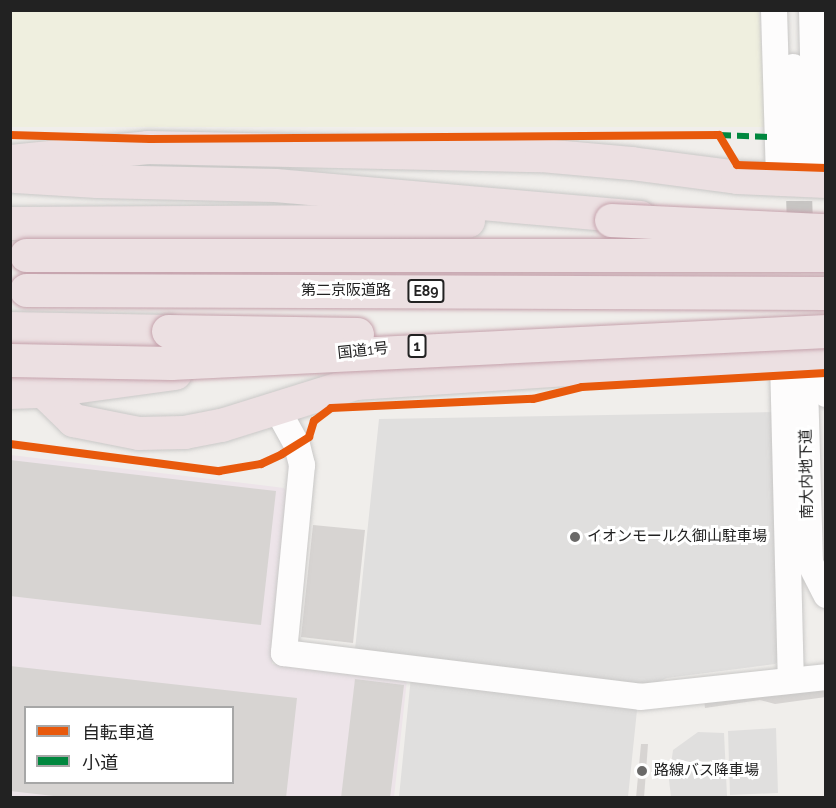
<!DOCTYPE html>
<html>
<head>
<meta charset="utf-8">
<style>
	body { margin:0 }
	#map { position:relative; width:836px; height:808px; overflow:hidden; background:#f0eeeb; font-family:Raleway,"Noto Sans JP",sans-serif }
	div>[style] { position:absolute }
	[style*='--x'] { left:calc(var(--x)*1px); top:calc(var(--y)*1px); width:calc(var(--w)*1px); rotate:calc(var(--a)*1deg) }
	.industrial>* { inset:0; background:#ede4e9 }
	.farmland>* { inset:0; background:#efefdf }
	.parking>* { inset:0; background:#e0dfde }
	.building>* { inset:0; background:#d7d4d2 }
	.minor-tunnel>* { height:26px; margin-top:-13px; transform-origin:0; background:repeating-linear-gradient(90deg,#c7c5c3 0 26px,transparent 0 39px) }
	.roads { filter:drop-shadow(0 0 2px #c9c8c7) drop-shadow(0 0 2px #c9c8c7) }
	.minor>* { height:26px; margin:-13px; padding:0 13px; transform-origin:13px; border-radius:13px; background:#fdfcfc }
	.highway>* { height:33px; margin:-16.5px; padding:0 16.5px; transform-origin:16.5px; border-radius:16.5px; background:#ece0e2 }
	.bridges { filter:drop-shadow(0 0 2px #c5a2ac) drop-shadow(0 0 2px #c5a2ac) }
	.highway-bridge>* { height:33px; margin:-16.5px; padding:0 16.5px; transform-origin:16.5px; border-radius:16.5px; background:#ece0e2 }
	.quiet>* { height:6px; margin-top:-3px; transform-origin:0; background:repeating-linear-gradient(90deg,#00873e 0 12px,transparent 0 18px) }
	.cycleway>* { height:8px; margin:-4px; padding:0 4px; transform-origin:4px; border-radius:4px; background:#e8590c }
	.dots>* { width:16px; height:16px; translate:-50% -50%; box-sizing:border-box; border:3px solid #fff; border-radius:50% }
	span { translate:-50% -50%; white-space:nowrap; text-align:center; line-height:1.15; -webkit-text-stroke:6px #fff; paint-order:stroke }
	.shield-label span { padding:2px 4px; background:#fff; border:2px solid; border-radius:4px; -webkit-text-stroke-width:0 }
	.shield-label { font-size:14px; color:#222; font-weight:700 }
	.street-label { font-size:15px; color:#222 }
	.poi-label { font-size:15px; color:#222 }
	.left { translate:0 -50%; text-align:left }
	.frame { position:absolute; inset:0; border:12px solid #222; pointer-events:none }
	.legend { position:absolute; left:24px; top:706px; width:210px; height:78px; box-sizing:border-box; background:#fff; border:2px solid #a7a7a7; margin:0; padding:8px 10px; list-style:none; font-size:18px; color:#222 }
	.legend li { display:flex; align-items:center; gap:12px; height:30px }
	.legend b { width:30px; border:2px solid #a7a7a7 }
</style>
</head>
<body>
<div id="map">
	<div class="industrial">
		<div style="clip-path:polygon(evenodd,11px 455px,284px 488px,293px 500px,272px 664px,407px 680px,394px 797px,11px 798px,11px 455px,26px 708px,232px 708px,232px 782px,26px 782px,26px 708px)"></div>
	</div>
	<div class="farmland">
		<div style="clip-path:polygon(10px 11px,759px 11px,767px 127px,11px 127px)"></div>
	</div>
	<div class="parking">
		<div style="clip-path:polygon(782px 412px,786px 655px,775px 664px,667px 678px,639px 691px,628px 797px,399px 797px,411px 676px,353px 669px,379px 419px)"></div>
		<div style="clip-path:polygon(776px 728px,778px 793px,730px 795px,728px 731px)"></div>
		<div style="clip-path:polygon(698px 732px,724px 733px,727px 796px,671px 797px,669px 780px,673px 750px)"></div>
	</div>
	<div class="building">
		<div style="clip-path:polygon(10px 460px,276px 491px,261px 625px,10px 596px)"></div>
		<div style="clip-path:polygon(313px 525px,365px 530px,353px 643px,301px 637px)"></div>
		<div style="clip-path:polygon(evenodd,10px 666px,297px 698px,286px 798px,71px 798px,10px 791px,10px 666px,26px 708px,232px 708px,232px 782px,26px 782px,26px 708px)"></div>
		<div style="clip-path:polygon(355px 679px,404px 685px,390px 798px,341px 798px)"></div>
		<div style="clip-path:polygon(826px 688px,826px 697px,775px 704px,760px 700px,705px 708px,704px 698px)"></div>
		<div style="clip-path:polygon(641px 744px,648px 744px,644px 798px,636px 798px)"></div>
	</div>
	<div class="minor-tunnel">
		<div style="--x:798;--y:162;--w:189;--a:88.2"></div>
	</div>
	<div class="roads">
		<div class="minor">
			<div style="--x:774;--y:10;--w:171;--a:88.3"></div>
			<div style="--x:812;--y:10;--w:171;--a:88.7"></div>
			<div style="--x:793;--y:67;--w:89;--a:86.8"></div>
			<div style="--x:826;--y:358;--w:36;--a:90"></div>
			<div style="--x:783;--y:359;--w:321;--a:88.6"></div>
			<div style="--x:805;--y:384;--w:179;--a:88.4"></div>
			<div style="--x:810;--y:563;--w:36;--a:63"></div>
			<div style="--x:276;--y:407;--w:43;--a:61.1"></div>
			<div style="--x:297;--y:445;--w:21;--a:76"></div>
			<div style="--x:302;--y:465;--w:189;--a:95.5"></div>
			<div style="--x:284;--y:653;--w:359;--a:7"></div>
			<div style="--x:640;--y:697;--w:187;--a:-6.1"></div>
		</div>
		<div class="highway">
			<div style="--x:10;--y:161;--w:138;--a:-5.8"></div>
			<div style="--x:147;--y:147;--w:394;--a:1.2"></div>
			<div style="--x:541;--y:155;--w:90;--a:5.1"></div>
			<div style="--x:631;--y:163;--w:107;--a:7.5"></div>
			<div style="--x:737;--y:177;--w:89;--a:2.6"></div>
			<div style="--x:15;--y:176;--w:82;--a:3.5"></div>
			<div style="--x:97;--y:181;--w:178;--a:1.3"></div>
			<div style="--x:275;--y:185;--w:366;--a:5"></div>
			<div style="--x:10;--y:223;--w:458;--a:-0.3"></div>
			<div style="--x:10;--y:328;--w:158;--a:1.1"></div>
			<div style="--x:43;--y:391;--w:42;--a:44"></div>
			<div style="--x:73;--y:420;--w:66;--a:11.3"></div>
			<div style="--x:138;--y:433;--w:46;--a:-1.2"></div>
			<div style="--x:184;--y:432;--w:38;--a:-11"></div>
			<div style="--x:221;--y:425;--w:140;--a:-17.4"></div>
			<div style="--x:355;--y:383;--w:272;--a:-3.8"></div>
			<div style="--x:626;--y:365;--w:200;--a:-2.3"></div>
			<div style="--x:10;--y:392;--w:33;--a:-2"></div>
			<div style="--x:43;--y:391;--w:133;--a:-7.8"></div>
		</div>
	</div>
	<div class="bridges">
		<div class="highway-bridge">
			<div style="--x:611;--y:220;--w:215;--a:2.7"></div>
			<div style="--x:26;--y:255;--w:800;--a:0"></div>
			<div style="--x:26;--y:290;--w:800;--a:0.21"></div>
			<div style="--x:168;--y:331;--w:189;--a:0.9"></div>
			<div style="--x:10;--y:360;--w:161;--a:1.1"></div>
			<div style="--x:171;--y:363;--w:656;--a:-2.8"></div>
		</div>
	</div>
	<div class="quiet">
		<div style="--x:719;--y:135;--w:50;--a:2.3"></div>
		<div style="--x:825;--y:142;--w:1;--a:0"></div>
	</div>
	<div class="cycleway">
		<div style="--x:10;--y:135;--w:140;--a:1.6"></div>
		<div style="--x:150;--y:139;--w:569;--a:-0.4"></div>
		<div style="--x:719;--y:135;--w:35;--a:59"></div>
		<div style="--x:737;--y:165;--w:89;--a:1.9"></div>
		<div style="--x:10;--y:444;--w:211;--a:7.4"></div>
		<div style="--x:219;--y:471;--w:43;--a:-9.5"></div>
		<div style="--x:261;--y:464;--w:23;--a:-25"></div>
		<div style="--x:282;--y:454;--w:32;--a:-32"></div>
		<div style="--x:309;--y:437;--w:17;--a:-73"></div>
		<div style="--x:314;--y:421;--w:21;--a:-37"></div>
		<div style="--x:331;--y:408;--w:202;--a:-2.6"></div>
		<div style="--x:533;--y:399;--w:50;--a:-13.8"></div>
		<div style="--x:582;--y:387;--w:244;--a:-3.3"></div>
	</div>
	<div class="dots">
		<div style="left:575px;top:537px;background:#6a6968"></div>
		<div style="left:642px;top:771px;background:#6a6968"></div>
	</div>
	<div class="shield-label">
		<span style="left:426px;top:291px">E89</span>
		<span style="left:417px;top:346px">1</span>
	</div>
	<div class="street-label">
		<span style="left:346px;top:291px">第二京阪道路</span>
		<span style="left:363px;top:351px;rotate:-6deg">国道1号</span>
		<span style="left:807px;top:474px;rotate:-91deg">南大内地下道</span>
	</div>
	<div class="poi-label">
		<span class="left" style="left:587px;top:537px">イオンモール久御山駐車場</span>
		<span class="left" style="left:654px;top:771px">路線バス降車場</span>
	</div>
	<div class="frame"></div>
	<ul class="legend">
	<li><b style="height:8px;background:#e8590c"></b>自転車道</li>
	<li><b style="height:8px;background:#00873e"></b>小道</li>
	</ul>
</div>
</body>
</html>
